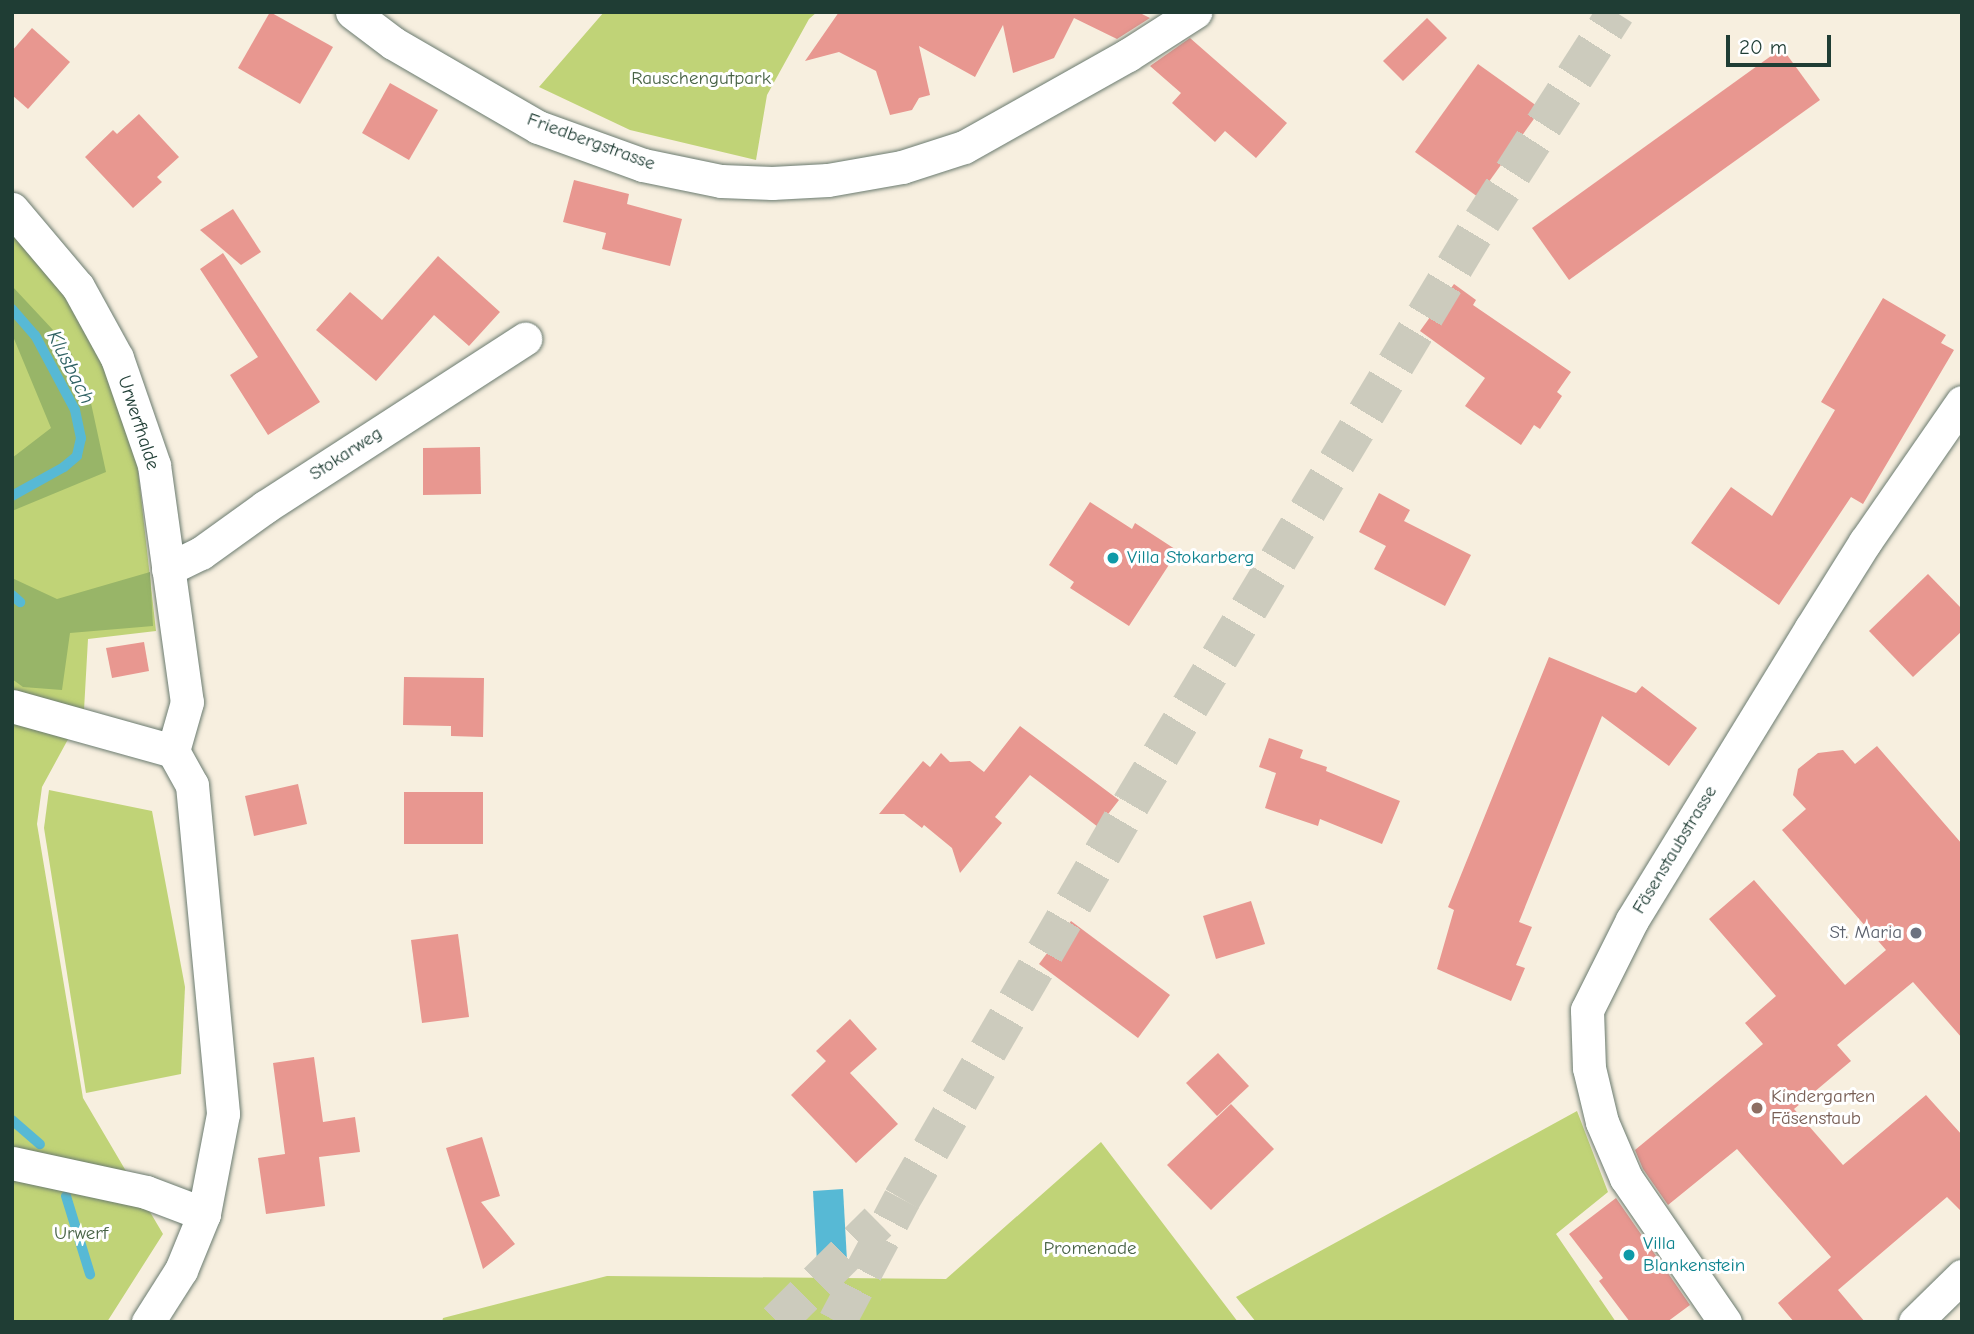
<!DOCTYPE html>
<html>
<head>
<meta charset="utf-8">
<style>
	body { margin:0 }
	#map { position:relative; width:1974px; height:1334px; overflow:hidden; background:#f7efdf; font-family:"Comic Neue",sans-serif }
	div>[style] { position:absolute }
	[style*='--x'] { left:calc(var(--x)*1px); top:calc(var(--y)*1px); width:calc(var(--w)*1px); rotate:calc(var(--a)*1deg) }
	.green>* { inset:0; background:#c0d377 }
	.forest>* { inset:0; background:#98b568 }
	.water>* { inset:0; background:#57b9d5 }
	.stream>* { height:10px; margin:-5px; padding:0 5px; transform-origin:5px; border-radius:5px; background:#57b9d5 }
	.building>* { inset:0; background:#e89790 }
	.trunk-tunnel>* { height:38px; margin-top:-19px; transform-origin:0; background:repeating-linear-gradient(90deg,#cccbbd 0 38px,transparent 0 57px) }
	.roads { filter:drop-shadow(0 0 2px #6b7b70) drop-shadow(0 0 2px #6b7b70) }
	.minor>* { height:33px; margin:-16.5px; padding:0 16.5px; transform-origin:16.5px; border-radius:16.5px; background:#fff }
	.dots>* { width:19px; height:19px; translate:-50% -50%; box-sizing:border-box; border:4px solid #fff; border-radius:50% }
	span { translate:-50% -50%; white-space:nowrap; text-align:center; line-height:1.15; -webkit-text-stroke:6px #fff; paint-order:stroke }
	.park-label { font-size:19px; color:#476245 }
	.street-label { font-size:19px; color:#1f3d34 }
	.culture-label { font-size:19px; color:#0d838f }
	.left { translate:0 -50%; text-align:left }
	.worship-label { font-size:19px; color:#5b616d }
	.right { translate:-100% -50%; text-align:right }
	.education-label { font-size:19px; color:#785e54 }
	.water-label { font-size:21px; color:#306264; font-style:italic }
	.frame { position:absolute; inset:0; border:14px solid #1f3d34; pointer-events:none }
	.scale { position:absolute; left:1726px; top:35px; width:105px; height:32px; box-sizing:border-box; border:4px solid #1f3d34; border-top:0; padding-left:9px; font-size:21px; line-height:24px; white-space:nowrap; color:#1f3d34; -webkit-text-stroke:5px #fff; paint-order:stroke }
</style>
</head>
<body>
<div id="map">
	<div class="green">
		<div style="clip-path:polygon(604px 12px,817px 12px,809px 19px,767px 95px,756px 160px,630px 130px,539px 87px)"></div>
		<div style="clip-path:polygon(12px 227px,41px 255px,104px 361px,137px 461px,156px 631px,88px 639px,84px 710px,42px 787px,37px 824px,83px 1098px,163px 1234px,107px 1322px,12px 1322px)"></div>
		<div style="clip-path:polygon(49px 790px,152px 811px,185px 987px,181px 1074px,86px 1093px,44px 828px)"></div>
		<div style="clip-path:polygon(1577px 1111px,1608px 1192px,1556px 1234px,1616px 1322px,1256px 1322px,1236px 1297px)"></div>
		<div style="clip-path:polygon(1101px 1142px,1238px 1322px,442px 1322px,443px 1318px,607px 1276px,946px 1279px)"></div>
	</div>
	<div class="forest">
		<div style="clip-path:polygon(12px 286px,68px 346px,89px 394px,106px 472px,12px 511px,12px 458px,51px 428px,12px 334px)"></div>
		<div style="clip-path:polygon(150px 572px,153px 626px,70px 633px,62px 690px,23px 687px,12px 679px,12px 578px,57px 599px)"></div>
	</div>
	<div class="water">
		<div style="clip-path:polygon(843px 1189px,847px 1261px,817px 1263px,813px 1191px)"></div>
	</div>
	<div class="stream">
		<div style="--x:12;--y:309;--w:35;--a:49"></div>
		<div style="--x:35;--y:335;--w:85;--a:61.9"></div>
		<div style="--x:75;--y:410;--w:29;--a:78"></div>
		<div style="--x:81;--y:438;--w:18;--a:103"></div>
		<div style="--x:77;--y:456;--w:17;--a:140"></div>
		<div style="--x:64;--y:467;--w:60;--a:150.9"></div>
		<div style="--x:12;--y:595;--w:11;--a:41"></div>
		<div style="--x:12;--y:1120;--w:37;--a:41"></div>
		<div style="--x:66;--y:1196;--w:82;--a:72.9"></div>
	</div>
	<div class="building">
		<div style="clip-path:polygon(270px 12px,333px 47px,300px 104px,238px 68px)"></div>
		<div style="clip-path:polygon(839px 12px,1138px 12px,1150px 18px,1117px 39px,1074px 18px,1054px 58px,1013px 73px,1003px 25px,975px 77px,919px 46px,930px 95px,919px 98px,912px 110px,890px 115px,876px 71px,839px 52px,805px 61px)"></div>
		<div style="clip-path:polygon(1427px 18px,1447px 38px,1403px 81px,1383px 61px)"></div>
		<div style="clip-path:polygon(32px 28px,70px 62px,28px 109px,12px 95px,12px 51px)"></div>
		<div style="clip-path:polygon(1190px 38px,1287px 123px,1256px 158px,1225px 131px,1215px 142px,1172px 103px,1181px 93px,1150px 66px)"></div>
		<div style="clip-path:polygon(1782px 48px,1820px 100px,1569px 280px,1532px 228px)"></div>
		<div style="clip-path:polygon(1478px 64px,1541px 109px,1478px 197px,1415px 152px)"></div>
		<div style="clip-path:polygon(390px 83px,438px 110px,409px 160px,362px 133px)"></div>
		<div style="clip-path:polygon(139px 114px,179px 157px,157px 177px,162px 182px,133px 208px,85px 157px,113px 130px,117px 134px)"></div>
		<div style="clip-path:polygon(574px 180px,629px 194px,627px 204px,682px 219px,670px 266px,602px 249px,606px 233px,563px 222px)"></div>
		<div style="clip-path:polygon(233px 209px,261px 252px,241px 265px,200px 230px)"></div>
		<div style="clip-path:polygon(223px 253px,320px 402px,268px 435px,230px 375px,258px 357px,200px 269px)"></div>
		<div style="clip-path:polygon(438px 256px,500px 312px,469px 346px,434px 315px,376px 381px,316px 330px,350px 292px,382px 320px)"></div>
		<div style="clip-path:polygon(1454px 284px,1476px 300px,1473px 305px,1571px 372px,1557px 392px,1562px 396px,1540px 429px,1534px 425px,1521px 445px,1465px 406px,1485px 378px,1420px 331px)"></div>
		<div style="clip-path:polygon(1883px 298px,1946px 335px,1941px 343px,1954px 350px,1863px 504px,1851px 497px,1779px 605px,1691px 543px,1731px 487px,1772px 516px,1835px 410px,1821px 402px)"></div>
		<div style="clip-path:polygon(480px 447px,481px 494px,423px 495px,423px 448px)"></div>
		<div style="clip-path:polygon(1379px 493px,1410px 510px,1404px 521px,1471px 555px,1445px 606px,1374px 569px,1386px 546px,1359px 532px)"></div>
		<div style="clip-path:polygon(1090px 502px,1132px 529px,1135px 523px,1178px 551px,1129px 626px,1070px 588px,1074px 582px,1049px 565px)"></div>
		<div style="clip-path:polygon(1928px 574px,1962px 609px,1962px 631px,1913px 677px,1869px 631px)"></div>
		<div style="clip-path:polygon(144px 642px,149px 671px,112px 678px,106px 648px)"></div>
		<div style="clip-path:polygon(1549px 657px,1636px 693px,1642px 686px,1697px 728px,1669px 766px,1602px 716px,1519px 922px,1532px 927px,1516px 965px,1525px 968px,1511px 1001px,1437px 969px,1454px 910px,1448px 907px)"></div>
		<div style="clip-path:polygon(404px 677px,484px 678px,483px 737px,451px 736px,451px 726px,403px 725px)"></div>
		<div style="clip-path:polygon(1020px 726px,1119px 800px,1098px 827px,1030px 775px,995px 817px,1002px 823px,960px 873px,952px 848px,924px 825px,922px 828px,904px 814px,879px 814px,923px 761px,930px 767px,941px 753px,950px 762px,970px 761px,984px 772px)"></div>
		<div style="clip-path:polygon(1269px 738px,1303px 750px,1300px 758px,1327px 767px,1326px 771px,1400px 801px,1382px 844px,1320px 819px,1318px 826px,1265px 808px,1276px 773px,1259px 767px)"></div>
		<div style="clip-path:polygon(1877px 746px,1962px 844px,1962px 1038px,1913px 982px,1837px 1045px,1851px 1061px,1794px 1109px,1843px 1165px,1926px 1095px,1962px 1135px,1962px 1212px,1947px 1197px,1838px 1290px,1865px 1322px,1794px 1322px,1778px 1303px,1831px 1257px,1737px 1149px,1668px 1205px,1643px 1169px,1635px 1150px,1763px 1044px,1745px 1023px,1776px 996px,1709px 919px,1754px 880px,1845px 985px,1886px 950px,1782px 830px,1806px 809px,1793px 795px,1798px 769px,1818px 753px,1843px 750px,1855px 764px)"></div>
		<div style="clip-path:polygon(298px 784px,307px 824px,254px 836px,245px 796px)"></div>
		<div style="clip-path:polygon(404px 792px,483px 792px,483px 844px,404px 844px)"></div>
		<div style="clip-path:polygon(1251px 901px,1265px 944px,1216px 959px,1203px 916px)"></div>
		<div style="clip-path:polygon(1071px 921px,1170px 995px,1138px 1038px,1039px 964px)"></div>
		<div style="clip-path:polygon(458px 934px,469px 1017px,422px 1023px,411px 940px)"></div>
		<div style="clip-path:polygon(850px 1019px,877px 1049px,850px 1073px,898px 1124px,856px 1163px,791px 1095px,826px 1061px,816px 1051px)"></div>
		<div style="clip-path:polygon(1218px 1053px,1249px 1086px,1217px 1116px,1186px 1083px)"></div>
		<div style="clip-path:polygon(314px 1057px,323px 1122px,355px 1117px,360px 1152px,319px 1157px,325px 1206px,266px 1214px,258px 1158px,285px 1154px,273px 1063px)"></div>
		<div style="clip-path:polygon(1231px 1104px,1274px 1149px,1211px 1210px,1167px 1165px)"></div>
		<div style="clip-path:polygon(482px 1137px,500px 1196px,481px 1202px,515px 1244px,483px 1269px,446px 1148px)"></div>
		<div style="clip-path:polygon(1616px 1198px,1690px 1305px,1667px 1322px,1630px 1322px,1599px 1281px,1603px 1278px,1569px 1234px)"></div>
	</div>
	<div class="trunk-tunnel">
		<div style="--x:777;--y:1322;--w:142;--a:-44.7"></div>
		<div style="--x:837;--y:1322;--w:139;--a:-62.1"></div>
		<div style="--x:902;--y:1199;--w:457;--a:-59.9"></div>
		<div style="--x:1131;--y:804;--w:681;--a:-58.95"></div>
		<div style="--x:1482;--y:221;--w:248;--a:-57.3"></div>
	</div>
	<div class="roads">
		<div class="minor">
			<div style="--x:352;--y:12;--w:51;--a:37.1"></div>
			<div style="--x:393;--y:43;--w:168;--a:30.1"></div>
			<div style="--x:538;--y:127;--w:112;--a:19.9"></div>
			<div style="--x:643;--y:165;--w:80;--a:11.6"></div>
			<div style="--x:721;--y:181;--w:51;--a:2.2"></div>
			<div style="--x:772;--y:183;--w:56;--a:-3.1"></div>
			<div style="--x:828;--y:180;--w:75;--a:-10"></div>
			<div style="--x:902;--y:167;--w:65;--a:-17.9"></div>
			<div style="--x:964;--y:147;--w:188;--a:-29.3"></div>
			<div style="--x:1128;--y:55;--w:80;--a:-32.7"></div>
			<div style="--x:12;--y:209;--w:102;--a:49.8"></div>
			<div style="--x:78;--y:287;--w:81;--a:61.2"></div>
			<div style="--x:117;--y:358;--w:113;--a:70.9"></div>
			<div style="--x:154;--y:465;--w:239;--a:82.1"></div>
			<div style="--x:187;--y:702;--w:51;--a:105.9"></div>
			<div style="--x:168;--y:569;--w:37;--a:-26"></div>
			<div style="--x:201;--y:553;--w:79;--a:-35.7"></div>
			<div style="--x:265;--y:507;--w:310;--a:-32.9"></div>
			<div style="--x:12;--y:706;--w:167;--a:15.6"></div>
			<div style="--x:173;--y:751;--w:39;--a:61"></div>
			<div style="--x:192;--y:785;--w:330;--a:84.6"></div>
			<div style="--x:223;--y:1114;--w:102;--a:100.8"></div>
			<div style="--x:204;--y:1214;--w:61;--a:112.3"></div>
			<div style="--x:181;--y:1270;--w:62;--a:122.4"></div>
			<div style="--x:12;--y:1163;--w:137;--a:12.2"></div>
			<div style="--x:146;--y:1192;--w:62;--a:20.8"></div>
			<div style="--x:1725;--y:1322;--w:175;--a:-124.5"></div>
			<div style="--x:1626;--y:1178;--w:61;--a:-113.2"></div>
			<div style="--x:1602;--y:1122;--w:56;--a:-103.5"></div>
			<div style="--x:1589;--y:1068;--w:58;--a:-92"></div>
			<div style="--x:1587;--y:1010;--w:101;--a:-63.4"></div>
			<div style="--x:1632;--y:920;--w:342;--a:-58.5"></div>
			<div style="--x:1811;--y:628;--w:102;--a:-57.9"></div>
			<div style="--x:1865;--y:542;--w:170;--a:-55.3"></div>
			<div style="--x:1915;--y:1322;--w:66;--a:-44.4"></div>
		</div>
	</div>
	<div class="dots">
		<div style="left:1113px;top:558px;background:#0f9aa8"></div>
		<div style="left:1916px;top:933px;background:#6b7280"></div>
		<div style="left:1757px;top:1108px;background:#8d6e63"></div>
		<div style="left:1629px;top:1255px;background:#0f9aa8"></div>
	</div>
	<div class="park-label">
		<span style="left:701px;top:79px">Rauschengutpark</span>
		<span style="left:81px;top:1234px">Urwerf</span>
		<span style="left:1090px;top:1249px">Promenade</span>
	</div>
	<div class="street-label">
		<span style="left:591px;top:142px;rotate:20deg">Friedbergstrasse</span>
		<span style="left:138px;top:423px;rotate:72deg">Urwerfhalde</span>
		<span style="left:346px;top:454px;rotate:-33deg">Stokarweg</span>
		<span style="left:1675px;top:850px;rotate:-59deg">Fäsenstaubstrasse</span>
	</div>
	<div class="culture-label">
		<span class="left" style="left:1127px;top:558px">Villa Stokarberg</span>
		<span class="left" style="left:1643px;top:1255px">Villa<br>Blankenstein</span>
	</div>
	<div class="worship-label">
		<span class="right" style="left:1902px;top:933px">St. Maria</span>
	</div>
	<div class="education-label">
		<span class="left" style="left:1771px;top:1108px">Kindergarten<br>Fäsenstaub</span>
	</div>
	<div class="water-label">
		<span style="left:71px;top:367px;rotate:63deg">Klusbach</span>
	</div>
	<div class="frame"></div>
	<div class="scale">20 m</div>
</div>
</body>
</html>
